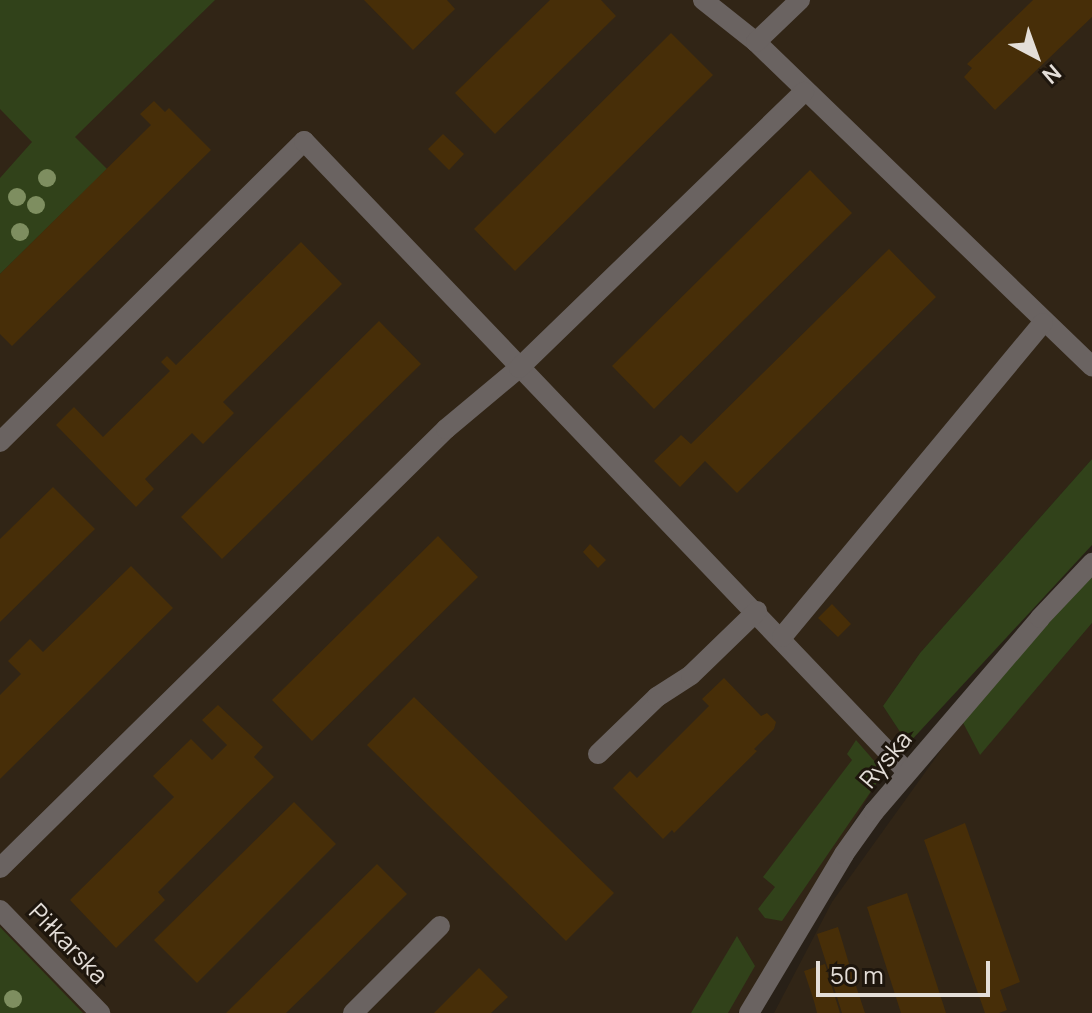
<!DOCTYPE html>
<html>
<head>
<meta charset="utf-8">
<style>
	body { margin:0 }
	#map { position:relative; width:1092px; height:1013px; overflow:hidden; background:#282017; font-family:Manrope,sans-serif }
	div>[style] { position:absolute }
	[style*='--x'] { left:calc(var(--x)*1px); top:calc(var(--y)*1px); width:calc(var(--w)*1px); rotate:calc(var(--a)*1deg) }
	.built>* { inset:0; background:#312516 }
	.green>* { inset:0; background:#31421a }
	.building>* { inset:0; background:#472e08 }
	.minor>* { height:20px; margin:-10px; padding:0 10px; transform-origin:10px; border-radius:10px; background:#6a6361 }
	.trees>* { width:18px; height:18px; margin:-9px; border-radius:50%; background:#7e8e60 }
	span { translate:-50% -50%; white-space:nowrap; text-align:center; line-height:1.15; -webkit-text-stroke:6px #1e160d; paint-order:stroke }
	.street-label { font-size:24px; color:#e4ded8 }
	.north { position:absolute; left:996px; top:16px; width:80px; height:80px; -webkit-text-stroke:6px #1e160d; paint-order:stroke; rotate:139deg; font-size:22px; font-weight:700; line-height:32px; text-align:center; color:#e4ded8 }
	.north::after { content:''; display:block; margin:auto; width:28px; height:36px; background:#e4ded8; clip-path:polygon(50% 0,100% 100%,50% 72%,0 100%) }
	.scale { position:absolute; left:816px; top:961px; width:174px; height:36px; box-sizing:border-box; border:4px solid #e4ded8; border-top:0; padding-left:10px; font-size:24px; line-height:28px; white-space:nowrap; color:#e4ded8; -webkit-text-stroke:6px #1e160d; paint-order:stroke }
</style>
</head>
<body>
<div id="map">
	<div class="built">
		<div style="clip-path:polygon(0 0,1092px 0,1092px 459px,920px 653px,883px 706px,908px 744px,876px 784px,738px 1013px,58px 1013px,0 954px)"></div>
		<div style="clip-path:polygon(1092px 623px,1092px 1013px,774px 1013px,832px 902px,962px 721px,980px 754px)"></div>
	</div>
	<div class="green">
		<div style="clip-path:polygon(0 0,215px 0,75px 137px,107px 169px,0 274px,0 178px,32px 142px,0 109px)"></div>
		<div style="clip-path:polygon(1092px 459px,1092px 545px,908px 744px,883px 706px,920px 653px)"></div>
		<div style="clip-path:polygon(1092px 574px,1092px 623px,980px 755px,962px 721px)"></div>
		<div style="clip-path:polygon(856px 740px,876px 763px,876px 784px,782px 921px,765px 918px,758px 909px,775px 887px,763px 877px,852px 760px,847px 754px)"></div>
		<div style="clip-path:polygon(0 927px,83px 1013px,0 1013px)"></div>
		<div style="clip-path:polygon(737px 936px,755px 966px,728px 1013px,691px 1013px)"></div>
	</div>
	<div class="building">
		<div style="clip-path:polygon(364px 0,447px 0,455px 9px,413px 50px)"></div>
		<div style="clip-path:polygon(550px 0,601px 0,616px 16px,495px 134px,455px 93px)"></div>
		<div style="clip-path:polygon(1033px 0,1092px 0,1092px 17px,995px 110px,964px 77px,972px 68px,967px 64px)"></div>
		<div style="clip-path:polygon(671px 33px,713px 75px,515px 271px,474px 229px)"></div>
		<div style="clip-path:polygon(154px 101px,165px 112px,169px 108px,211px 150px,12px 346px,0 334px,0 274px,151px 125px,140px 114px)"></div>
		<div style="clip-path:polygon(443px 134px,464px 154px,449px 170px,428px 149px)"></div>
		<div style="clip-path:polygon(810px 170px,852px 213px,654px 409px,612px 366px)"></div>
		<div style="clip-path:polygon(301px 242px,342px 284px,223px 402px,234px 413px,203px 444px,192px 433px,145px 479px,154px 489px,136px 507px,56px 425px,74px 407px,103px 437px,170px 371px,161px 362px,167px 356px,176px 365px)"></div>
		<div style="clip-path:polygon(889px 249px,936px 297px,737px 493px,705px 461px,680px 487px,654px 461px,681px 435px,691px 444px)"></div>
		<div style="clip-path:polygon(379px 321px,421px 364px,222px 559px,181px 517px)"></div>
		<div style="clip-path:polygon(53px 487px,95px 529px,0 622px,0 539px)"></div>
		<div style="clip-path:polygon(438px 536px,478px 577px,312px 741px,272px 700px)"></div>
		<div style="clip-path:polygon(590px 544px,606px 560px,598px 568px,583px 552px)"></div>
		<div style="clip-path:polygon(131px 566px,173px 608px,0 779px,0 695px,21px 674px,8px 661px,30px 639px,43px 652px)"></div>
		<div style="clip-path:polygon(832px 604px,851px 624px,838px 637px,818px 618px)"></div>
		<div style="clip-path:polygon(724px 678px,761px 716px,767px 713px,776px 722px,774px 729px,754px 749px,757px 751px,674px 833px,672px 830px,663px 839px,613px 788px,630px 771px,637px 778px,709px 706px,702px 699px)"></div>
		<div style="clip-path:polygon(414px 697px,614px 893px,566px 941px,367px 745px)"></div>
		<div style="clip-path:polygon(218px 705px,263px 747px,254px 757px,274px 777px,158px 892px,165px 900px,116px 948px,70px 900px,174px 797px,153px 776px,191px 739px,212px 760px,227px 745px,202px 720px)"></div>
		<div style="clip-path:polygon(294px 802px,336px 844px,197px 983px,154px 940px)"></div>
		<div style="clip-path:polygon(965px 823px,1020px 982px,1000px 990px,1007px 1010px,999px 1013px,985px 1013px,924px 840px)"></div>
		<div style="clip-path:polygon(377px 864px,407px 894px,320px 980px,286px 1013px,226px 1013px)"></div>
		<div style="clip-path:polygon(907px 893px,936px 982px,946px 1013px,901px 1013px,867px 907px)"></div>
		<div style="clip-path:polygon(838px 927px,853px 977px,865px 1013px,842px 1013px,817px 934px)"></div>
		<div style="clip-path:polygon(825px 964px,828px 974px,840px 1013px,817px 1013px,814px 1001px,804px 971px)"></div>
		<div style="clip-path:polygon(479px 968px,508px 997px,491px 1013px,434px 1013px)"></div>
	</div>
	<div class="minor">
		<div style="--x:703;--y:0;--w:68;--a:38.4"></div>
		<div style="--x:756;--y:42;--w:467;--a:44"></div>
		<div style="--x:756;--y:42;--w:61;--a:-43.7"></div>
		<div style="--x:0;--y:442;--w:428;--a:-44.7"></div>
		<div style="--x:304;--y:141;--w:873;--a:46.3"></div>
		<div style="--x:782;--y:637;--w:408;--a:-50.3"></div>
		<div style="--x:598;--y:754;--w:82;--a:-44"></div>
		<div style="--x:657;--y:697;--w:40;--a:-32.9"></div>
		<div style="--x:691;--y:675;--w:92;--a:-44.1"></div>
		<div style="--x:0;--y:868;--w:626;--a:-44.55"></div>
		<div style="--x:446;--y:429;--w:95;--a:-39.9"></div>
		<div style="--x:519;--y:368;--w:397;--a:-44.1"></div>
		<div style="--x:0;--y:910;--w:144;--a:45.8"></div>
		<div style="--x:353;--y:1013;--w:123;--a:-45"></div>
		<div style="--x:749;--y:1013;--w:185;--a:-59.1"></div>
		<div style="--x:844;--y:854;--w:52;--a:-54.5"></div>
		<div style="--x:874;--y:812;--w:255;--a:-49.4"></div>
		<div style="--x:1040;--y:618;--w:76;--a:-46.6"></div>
	</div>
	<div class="trees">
		<div style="left:47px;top:178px"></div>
		<div style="left:17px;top:197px"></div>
		<div style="left:36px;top:205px"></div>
		<div style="left:20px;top:232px"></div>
		<div style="left:13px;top:999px"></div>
	</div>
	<div class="street-label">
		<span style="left:885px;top:759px;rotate:-50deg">Ryska</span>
		<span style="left:69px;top:943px;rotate:46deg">Piłkarska</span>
	</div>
	<div class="north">N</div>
	<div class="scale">50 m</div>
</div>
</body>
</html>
